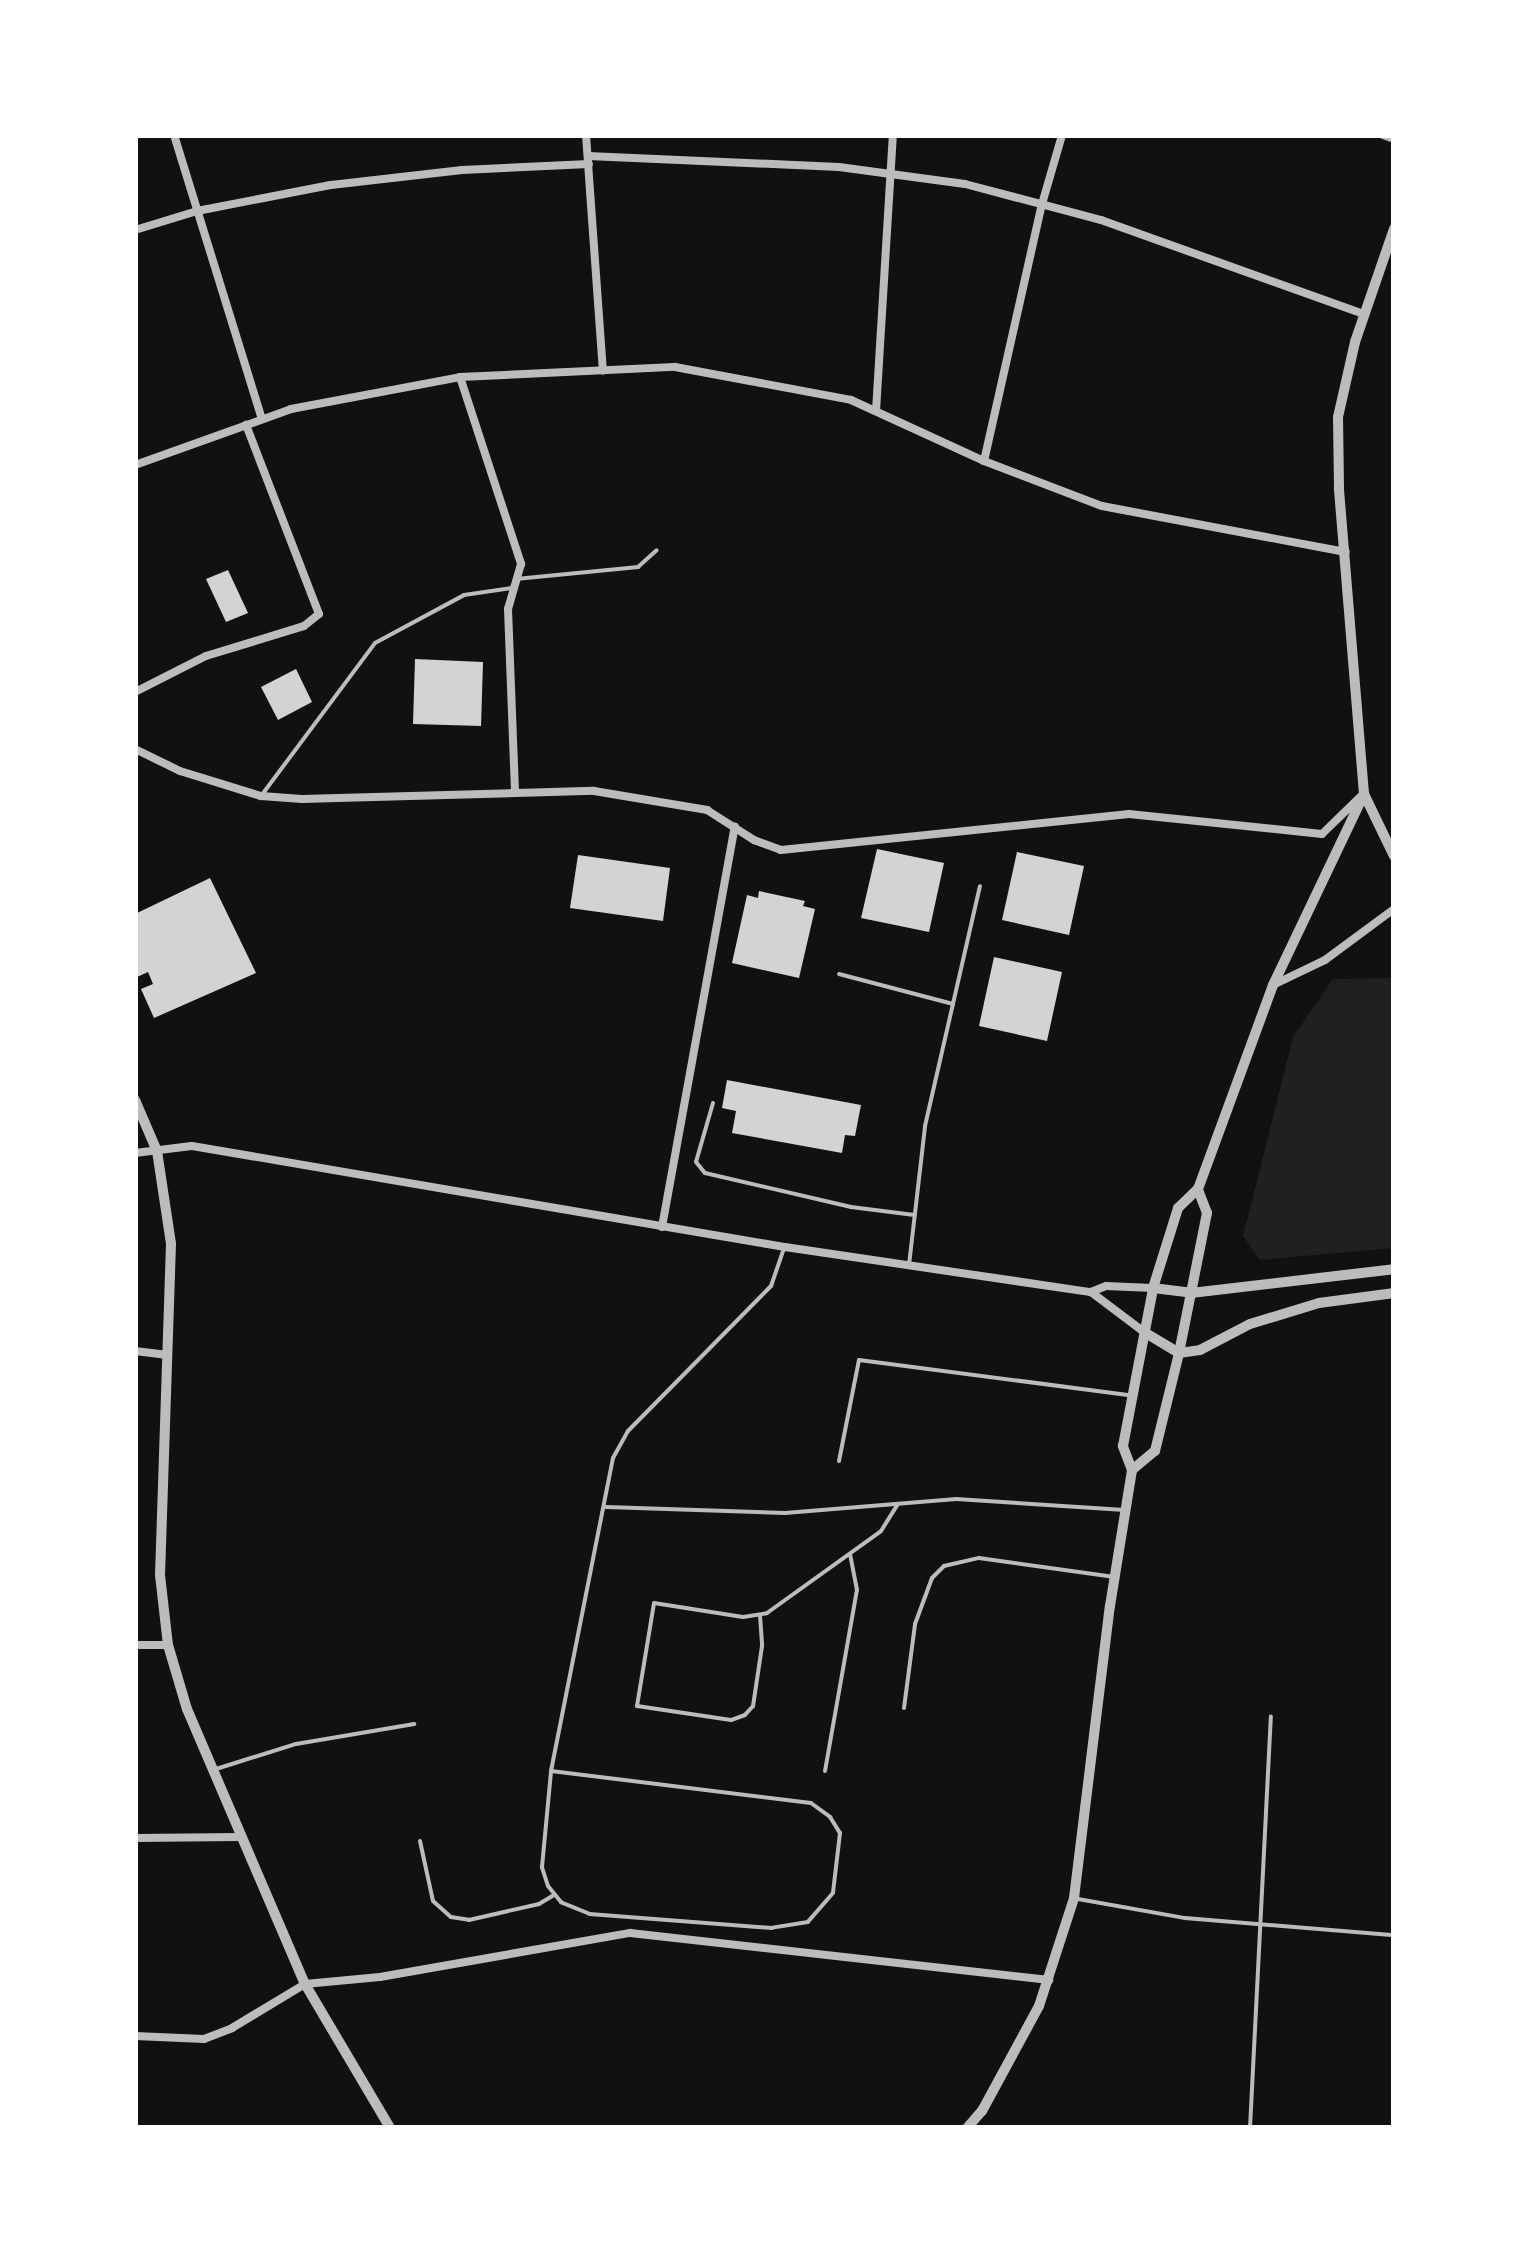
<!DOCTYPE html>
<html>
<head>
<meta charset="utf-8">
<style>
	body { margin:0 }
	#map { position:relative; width:1529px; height:2263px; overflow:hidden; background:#111; font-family:Montserrat,sans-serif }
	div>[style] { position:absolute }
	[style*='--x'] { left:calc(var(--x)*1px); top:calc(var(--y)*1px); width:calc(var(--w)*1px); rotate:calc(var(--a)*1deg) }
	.green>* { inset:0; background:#202020 }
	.building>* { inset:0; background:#d3d3d3 }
	.service>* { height:4px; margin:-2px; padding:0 2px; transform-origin:2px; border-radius:2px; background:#bcbcbc }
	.minor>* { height:8px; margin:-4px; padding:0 4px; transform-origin:4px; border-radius:4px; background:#bcbcbc }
	.tertiary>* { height:10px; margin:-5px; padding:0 5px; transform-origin:5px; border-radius:5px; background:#bcbcbc }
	span { translate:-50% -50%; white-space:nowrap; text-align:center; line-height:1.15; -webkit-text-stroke:8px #fff; paint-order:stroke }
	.frame { position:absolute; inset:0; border:138px solid #fff; pointer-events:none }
</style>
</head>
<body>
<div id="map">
	<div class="green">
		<div style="clip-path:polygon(1394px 978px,1394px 1248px,1260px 1260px,1243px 1236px,1293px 1037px,1333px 979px)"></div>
	</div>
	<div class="building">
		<div style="clip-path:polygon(228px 570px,248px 613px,226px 622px,206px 579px)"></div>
		<div style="clip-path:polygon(415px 659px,483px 662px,481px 726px,413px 724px)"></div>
		<div style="clip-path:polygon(296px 669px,312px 702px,278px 720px,261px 687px)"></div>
		<div style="clip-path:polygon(877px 849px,944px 863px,929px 932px,861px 918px)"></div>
		<div style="clip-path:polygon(1017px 852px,1084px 866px,1069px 935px,1002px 920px)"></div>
		<div style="clip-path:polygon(578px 855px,670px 868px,663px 921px,570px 908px)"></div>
		<div style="clip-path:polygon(210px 878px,256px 973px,154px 1018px,141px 989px,153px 984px,148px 972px,135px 978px,135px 914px)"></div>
		<div style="clip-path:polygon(759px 891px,805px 901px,803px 906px,815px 909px,799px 978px,732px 963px,747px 895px,758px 898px)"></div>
		<div style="clip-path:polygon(994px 957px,1062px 972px,1047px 1041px,979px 1026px)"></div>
		<div style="clip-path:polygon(727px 1080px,861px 1105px,855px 1136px,845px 1135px,842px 1153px,732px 1133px,736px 1111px,722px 1108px)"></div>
	</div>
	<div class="service">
		<div style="--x:516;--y:579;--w:123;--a:-5.6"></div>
		<div style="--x:638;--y:567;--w:25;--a:-42"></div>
		<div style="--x:261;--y:796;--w:191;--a:-53.3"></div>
		<div style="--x:375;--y:643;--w:101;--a:-28.3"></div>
		<div style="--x:464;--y:595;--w:49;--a:-8.3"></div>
		<div style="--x:839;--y:974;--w:118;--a:14.7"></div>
		<div style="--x:713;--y:1103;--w:61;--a:106.1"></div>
		<div style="--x:696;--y:1162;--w:14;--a:51"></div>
		<div style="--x:705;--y:1173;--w:150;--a:13.1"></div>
		<div style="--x:851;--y:1207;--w:64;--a:7.1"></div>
		<div style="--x:909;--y:1265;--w:140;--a:-83.4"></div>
		<div style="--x:925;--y:1126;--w:246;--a:-77.1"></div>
		<div style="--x:839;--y:1461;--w:103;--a:-78.8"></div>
		<div style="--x:859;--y:1360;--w:273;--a:7.4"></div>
		<div style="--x:606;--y:1507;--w:179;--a:1.9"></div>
		<div style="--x:785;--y:1513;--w:172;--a:-4.7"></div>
		<div style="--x:956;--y:1499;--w:169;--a:3.7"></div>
		<div style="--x:760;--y:1615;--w:31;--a:86"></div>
		<div style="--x:762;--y:1646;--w:61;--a:98.5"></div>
		<div style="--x:753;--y:1706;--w:12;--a:132"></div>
		<div style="--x:745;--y:1715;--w:15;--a:160"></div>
		<div style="--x:731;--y:1720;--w:95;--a:-171.5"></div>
		<div style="--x:637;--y:1706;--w:104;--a:-80.6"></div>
		<div style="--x:654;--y:1603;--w:90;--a:8.9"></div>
		<div style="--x:743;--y:1617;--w:24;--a:-9"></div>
		<div style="--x:767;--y:1613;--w:140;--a:-35.7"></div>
		<div style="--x:881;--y:1531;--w:32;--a:-58"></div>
		<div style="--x:904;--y:1708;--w:85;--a:-82.5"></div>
		<div style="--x:915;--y:1624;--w:49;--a:-69.7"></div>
		<div style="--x:932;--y:1578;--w:17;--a:-45"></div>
		<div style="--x:944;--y:1566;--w:36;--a:-13"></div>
		<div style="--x:979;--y:1558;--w:137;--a:8"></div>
		<div style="--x:216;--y:1769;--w:84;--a:-17.4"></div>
		<div style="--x:296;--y:1744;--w:120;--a:-9.6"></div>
		<div style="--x:551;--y:1771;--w:262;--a:7"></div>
		<div style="--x:811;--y:1803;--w:24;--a:36"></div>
		<div style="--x:830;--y:1817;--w:19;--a:58"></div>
		<div style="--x:840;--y:1833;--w:60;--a:96.7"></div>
		<div style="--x:833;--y:1893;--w:38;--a:131"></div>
		<div style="--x:808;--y:1922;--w:36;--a:171"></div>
		<div style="--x:772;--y:1928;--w:183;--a:-175.6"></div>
		<div style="--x:590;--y:1914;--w:31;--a:-158"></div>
		<div style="--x:561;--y:1902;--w:21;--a:-129"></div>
		<div style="--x:548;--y:1886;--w:20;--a:-108"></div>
		<div style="--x:542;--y:1867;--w:96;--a:-84.6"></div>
		<div style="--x:551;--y:1771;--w:319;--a:-78.8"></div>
		<div style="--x:613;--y:1458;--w:31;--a:-61"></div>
		<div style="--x:628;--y:1431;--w:204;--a:-45.4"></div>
		<div style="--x:771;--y:1286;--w:39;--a:-71"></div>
		<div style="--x:825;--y:1771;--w:184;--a:-80"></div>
		<div style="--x:857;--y:1590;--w:36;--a:-101"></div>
		<div style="--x:420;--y:1841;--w:61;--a:77.8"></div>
		<div style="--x:433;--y:1901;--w:24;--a:42"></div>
		<div style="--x:451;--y:1917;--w:18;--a:9"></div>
		<div style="--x:469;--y:1920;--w:72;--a:-12.9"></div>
		<div style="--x:539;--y:1904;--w:17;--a:-31"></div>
		<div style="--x:1078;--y:1899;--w:109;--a:10.1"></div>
		<div style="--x:1185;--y:1918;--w:210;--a:4.7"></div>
		<div style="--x:1250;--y:2128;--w:412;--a:-87.1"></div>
	</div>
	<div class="minor">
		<div style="--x:174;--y:135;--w:297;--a:72.8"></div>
		<div style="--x:586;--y:135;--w:236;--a:85.9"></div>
		<div style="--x:1383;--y:135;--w:12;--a:20"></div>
		<div style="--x:588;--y:156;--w:251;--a:2.5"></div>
		<div style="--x:839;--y:167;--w:127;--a:7.7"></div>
		<div style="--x:965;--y:184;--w:141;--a:14.8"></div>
		<div style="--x:1101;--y:220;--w:279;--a:19.7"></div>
		<div style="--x:135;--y:230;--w:65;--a:-17"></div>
		<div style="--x:197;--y:211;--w:136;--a:-11"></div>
		<div style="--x:331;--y:185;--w:132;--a:-6.5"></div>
		<div style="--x:462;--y:170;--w:127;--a:-2.7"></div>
		<div style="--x:460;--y:377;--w:197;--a:71.9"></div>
		<div style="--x:521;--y:564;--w:47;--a:106.1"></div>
		<div style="--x:508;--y:609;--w:182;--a:87.8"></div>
		<div style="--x:876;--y:411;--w:277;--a:-86.5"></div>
		<div style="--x:984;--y:461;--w:263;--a:-77.3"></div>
		<div style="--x:1042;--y:204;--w:72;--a:-73.8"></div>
		<div style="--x:135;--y:465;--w:166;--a:-19.7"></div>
		<div style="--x:291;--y:409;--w:172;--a:-10.7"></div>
		<div style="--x:460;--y:377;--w:215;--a:-2.7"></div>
		<div style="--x:675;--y:367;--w:179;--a:10.6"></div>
		<div style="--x:851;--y:400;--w:146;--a:24.6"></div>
		<div style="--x:984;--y:461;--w:126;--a:20.9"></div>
		<div style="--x:1102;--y:506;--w:248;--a:10.7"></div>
		<div style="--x:135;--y:692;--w:80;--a:-26.9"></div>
		<div style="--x:206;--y:656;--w:102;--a:-17"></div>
		<div style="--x:304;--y:626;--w:19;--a:-39"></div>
		<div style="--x:319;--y:614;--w:203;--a:-111.1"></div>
		<div style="--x:135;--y:749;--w:50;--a:26.1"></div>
		<div style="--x:180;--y:771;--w:85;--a:17.2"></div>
		<div style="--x:261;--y:796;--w:41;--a:4.2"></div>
		<div style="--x:302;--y:799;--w:292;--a:-1.6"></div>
		<div style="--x:594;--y:791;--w:115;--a:9.5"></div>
		<div style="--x:707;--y:810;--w:56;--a:32.6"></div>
		<div style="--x:754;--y:840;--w:29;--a:20"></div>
		<div style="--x:781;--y:850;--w:350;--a:-5.9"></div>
		<div style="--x:1129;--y:814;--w:194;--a:5.9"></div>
		<div style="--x:1322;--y:834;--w:53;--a:-44.2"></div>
		<div style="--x:1273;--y:985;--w:58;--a:-25.7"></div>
		<div style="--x:1325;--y:960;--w:86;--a:-36.5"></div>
		<div style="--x:135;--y:1153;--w:57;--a:-7"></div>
		<div style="--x:192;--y:1146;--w:602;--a:9.67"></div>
		<div style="--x:785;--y:1247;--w:309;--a:8.4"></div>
		<div style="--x:1091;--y:1292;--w:16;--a:-22"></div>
		<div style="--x:1106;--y:1286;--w:47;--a:2.4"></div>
		<div style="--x:662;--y:1227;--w:407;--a:-79.7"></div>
		<div style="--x:1091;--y:1292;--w:66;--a:37"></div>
		<div style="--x:135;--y:1351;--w:33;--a:7"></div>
		<div style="--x:135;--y:1645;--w:33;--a:0"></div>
		<div style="--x:135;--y:1838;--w:104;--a:-0.6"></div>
		<div style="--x:135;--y:2036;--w:69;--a:2.5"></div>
		<div style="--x:204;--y:2039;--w:30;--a:-21"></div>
		<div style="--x:232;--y:2028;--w:85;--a:-31.1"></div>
		<div style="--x:305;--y:1984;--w:75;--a:-5.3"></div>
		<div style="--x:380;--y:1977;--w:254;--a:-10"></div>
		<div style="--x:630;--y:1933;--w:422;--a:6.4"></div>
	</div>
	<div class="tertiary">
		<div style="--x:1364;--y:794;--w:69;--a:64.2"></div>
		<div style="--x:135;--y:1100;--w:56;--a:66.7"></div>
		<div style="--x:157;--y:1151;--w:94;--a:81.4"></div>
		<div style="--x:171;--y:1244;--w:331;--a:91.9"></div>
		<div style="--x:160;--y:1575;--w:70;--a:83.5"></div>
		<div style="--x:168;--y:1645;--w:67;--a:73.5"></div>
		<div style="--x:187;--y:1709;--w:299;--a:66.8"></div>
		<div style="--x:305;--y:1984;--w:167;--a:59.4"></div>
		<div style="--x:1153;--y:1288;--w:38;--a:7"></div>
		<div style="--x:1191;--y:1293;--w:204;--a:-6.7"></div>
		<div style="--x:1144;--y:1332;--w:41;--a:31"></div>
		<div style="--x:1179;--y:1353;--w:21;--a:-8"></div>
		<div style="--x:1200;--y:1350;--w:56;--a:-27.5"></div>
		<div style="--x:1250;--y:1324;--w:72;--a:-16.9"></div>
		<div style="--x:1319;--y:1303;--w:76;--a:-7.6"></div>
		<div style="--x:1132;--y:1470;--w:30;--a:-40"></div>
		<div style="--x:1155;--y:1451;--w:101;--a:-76.2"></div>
		<div style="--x:1179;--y:1353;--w:143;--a:-78.7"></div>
		<div style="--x:1207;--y:1213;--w:26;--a:-111"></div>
		<div style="--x:967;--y:2128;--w:23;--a:-49"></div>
		<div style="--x:982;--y:2111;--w:119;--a:-61.5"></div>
		<div style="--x:1039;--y:2006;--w:114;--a:-72"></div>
		<div style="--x:1074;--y:1898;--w:294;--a:-83"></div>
		<div style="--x:1110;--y:1606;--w:138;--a:-80.8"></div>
		<div style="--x:1132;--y:1470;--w:26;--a:-111"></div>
		<div style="--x:1123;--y:1446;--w:161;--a:-79.2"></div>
		<div style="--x:1153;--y:1288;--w:84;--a:-72.6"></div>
		<div style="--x:1178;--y:1208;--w:28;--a:-44"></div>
		<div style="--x:1198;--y:1189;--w:217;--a:-69.8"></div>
		<div style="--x:1273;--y:985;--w:212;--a:-64.5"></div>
		<div style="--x:1364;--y:794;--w:307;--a:-94.7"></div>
		<div style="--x:1339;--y:488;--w:71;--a:-90.8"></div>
		<div style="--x:1338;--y:417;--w:77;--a:-77.2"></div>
		<div style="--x:1355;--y:342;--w:120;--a:-71"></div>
	</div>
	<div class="frame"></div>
</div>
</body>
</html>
